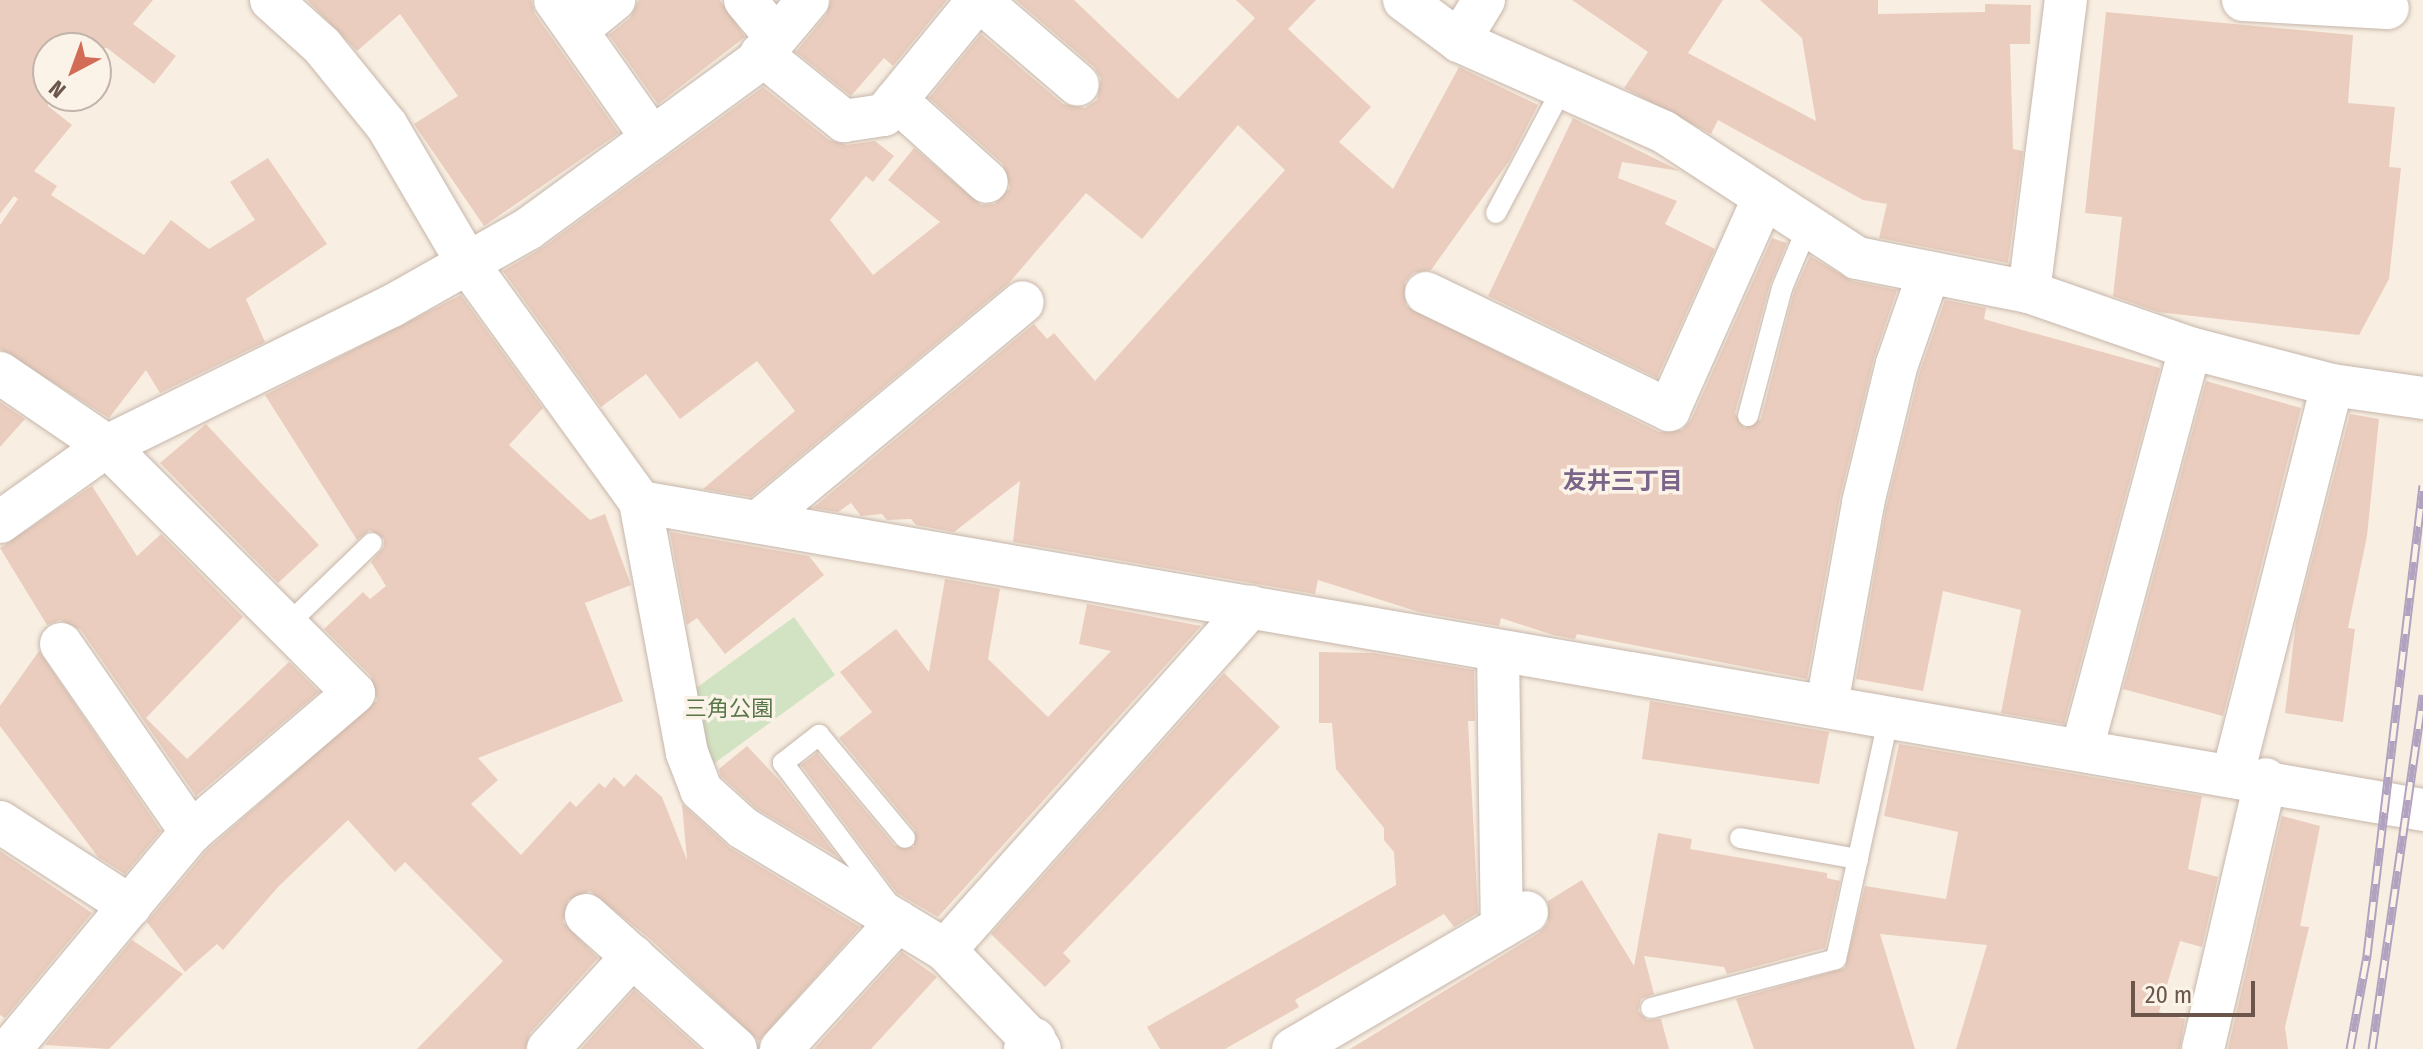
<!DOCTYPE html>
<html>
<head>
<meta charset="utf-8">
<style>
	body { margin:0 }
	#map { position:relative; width:2423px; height:1049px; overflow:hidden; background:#f8efe2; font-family:"Fira Sans Condensed","Noto Sans JP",sans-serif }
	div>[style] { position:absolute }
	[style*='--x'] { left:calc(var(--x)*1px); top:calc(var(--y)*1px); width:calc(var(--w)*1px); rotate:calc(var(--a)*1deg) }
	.green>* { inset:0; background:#d2e3c3 }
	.building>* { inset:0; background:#eacdbe }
	.roads { filter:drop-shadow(0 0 2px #c7b6ab) drop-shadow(0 0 2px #c7b6ab) }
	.lane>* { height:20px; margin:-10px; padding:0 10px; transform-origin:10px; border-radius:10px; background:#fff }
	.street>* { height:42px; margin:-21px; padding:0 21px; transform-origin:21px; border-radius:21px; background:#fff }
	.secondary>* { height:44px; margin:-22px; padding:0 22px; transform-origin:22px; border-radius:22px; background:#fff }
	.rail>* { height:9px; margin-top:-4.5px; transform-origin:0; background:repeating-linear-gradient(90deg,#fcf3e8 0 18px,#b1a3bf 0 36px); box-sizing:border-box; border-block:2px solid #b1a3bf }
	span { translate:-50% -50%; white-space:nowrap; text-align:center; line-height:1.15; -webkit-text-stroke:7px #fcf3e8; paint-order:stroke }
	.park-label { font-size:22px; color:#587749 }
	.neighbourhood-label { font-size:24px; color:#7a6589; font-weight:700 }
	.north { position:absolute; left:32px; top:32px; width:80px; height:80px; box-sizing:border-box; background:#fcf3e8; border:2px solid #c2b4aa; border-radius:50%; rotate:221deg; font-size:22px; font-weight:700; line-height:32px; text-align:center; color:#6c564c }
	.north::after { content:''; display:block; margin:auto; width:28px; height:36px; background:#d36c57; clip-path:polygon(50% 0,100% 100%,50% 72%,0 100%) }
	.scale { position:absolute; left:2131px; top:981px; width:124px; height:36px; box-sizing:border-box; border:4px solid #6c564c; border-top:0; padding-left:10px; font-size:24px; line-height:28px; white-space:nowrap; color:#6c564c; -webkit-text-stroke:6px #fcf3e8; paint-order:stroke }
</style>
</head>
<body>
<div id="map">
	<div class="green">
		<div style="clip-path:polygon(794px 617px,835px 675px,712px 765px,685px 696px)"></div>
	</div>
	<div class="building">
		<div style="clip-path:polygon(0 0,153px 0,133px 24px,176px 56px,154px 84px,107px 48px,48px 48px,48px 106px,72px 125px,34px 171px,57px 186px,51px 195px,144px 255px,171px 220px,209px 249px,255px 220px,230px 182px,268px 158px,327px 244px,246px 299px,265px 342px,160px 393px,146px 370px,109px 418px,0 349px,0 225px,18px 199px,14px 196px,0 214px)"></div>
		<div style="clip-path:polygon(307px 0,531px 0,535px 14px,619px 133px,484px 226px,414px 124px,458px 96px,400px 14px,357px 51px)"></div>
		<div style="clip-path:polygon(639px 0,720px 0,745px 37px,658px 104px,609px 35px,630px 18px)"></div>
		<div style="clip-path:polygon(831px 0,947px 0,893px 66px,884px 58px,851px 96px,796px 52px,826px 15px)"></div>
		<div style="clip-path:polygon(1016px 0,1074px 0,1178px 99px,1255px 18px,1236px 0,1316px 0,1288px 29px,1371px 107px,1339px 142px,1393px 189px,1459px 67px,1538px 105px,1509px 161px,1431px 270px,1413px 273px,1405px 282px,1406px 306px,1659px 432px,1682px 430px,1691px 420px,1772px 238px,1787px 243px,1770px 284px,1735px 413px,1744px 428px,1761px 419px,1794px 292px,1810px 256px,1852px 281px,1897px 290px,1874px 358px,1840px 497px,1807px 679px,1577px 634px,1575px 639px,1553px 635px,1501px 618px,1499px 626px,1419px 612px,1318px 580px,1315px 594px,1013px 542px,1020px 481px,954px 532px,916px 525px,911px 519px,887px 520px,882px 514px,861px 516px,851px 503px,838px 512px,813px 508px,1034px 324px,1047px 339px,1054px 333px,1095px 381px,1285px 170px,1238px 125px,1142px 239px,1086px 193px,1009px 283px,751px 497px,703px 489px,795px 411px,757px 361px,680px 419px,646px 374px,601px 407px,503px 271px,542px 248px,763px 87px,829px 140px,847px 145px,875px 141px,894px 156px,873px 182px,866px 176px,830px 220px,873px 275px,940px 222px,888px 180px,914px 148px,981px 205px,995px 204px,1010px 188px,1003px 164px,929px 98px,981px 34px,1063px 104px,1085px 108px,1097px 100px,1101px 78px,1094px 67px)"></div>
		<div style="clip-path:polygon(1572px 0,1723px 0,1688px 53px,1816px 121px,1802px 38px,1760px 0,1878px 0,1878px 14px,1985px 12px,1985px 4px,2031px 5px,2030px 44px,2010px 44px,2013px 149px,2023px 151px,2008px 263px,1879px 238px,1887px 204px,1863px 200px,1718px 120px,1711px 134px,1624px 88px,1648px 52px)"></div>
		<div style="clip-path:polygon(2106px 12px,2353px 35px,2348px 103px,2395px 107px,2389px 167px,2401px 168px,2389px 279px,2359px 335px,2158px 312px,2113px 296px,2122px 217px,2085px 213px)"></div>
		<div style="clip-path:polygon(1573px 118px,1680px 171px,1622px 162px,1618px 178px,1677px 201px,1665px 224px,1715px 249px,1657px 378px,1488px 296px)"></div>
		<div style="clip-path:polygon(461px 295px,543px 408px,509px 445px,590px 520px,605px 514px,631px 585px,585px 603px,623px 701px,478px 758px,498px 780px,471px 804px,521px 855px,570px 801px,576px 807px,599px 783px,605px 788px,614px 777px,624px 787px,636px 774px,662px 797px,687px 860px,682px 804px,730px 848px,860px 927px,759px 1041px,649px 938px,590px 891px,568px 900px,563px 922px,598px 958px,530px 1033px,525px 1049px,417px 1049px,503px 961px,405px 862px,395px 872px,348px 820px,279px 886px,223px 950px,217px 944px,185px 972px,147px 922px,208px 849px,377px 700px,371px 676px,324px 629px,363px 592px,370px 599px,386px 586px,371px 562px,384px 547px,384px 539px,370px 530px,357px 540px,265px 395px)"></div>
		<div style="clip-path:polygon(1945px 300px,1986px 308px,1984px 319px,2001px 324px,2160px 368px,2064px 724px,2001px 713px,2021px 610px,1943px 591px,1923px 691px,1856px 679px,1886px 508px,1920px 371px)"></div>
		<div style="clip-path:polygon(2206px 381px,2301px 408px,2223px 716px,2123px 689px)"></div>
		<div style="clip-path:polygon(0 402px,25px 419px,0 447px)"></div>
		<div style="clip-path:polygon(2350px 414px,2379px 419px,2367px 536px,2348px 628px,2355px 629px,2343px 722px,2285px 713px,2296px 622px)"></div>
		<div style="clip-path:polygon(206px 424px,319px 545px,278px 583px,160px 463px)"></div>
		<div style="clip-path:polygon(92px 486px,137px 556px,161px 534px,243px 617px,146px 718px,187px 759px,289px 662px,319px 692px,196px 796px,81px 630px,60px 620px,47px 625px,0 548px)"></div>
		<div style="clip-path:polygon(670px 532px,809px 556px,824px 575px,725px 654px,697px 618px,687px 625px)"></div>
		<div style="clip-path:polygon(945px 579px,1000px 589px,988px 659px,1048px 717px,1111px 651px,1079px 644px,1087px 604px,1201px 626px,938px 917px,897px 893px,801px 765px,817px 753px,895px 846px,914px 847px,915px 830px,839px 738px,872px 712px,840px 672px,896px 629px,929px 672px)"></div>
		<div style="clip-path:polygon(39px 651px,161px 831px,125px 874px,98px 857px,0 726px,0 706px)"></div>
		<div style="clip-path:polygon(1319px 652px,1373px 653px,1474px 670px,1475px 721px,1468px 721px,1478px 913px,1454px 927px,1444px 914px,1295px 1000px,1299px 1007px,1225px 1049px,1160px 1049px,1147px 1027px,1396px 885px,1394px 852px,1384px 840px,1384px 828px,1336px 769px,1332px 723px,1319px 723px)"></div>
		<div style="clip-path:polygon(1224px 673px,1280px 727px,1063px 953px,1071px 961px,1045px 987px,991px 934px)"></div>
		<div style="clip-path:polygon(1650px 701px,1829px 732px,1819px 784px,1642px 759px)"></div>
		<div style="clip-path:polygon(1899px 744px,2202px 796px,2188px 869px,2218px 877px,2202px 947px,2180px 941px,2159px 1012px,2185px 1019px,2180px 1049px,1956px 1049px,1987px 945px,1880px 934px,1915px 1049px,1754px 1049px,1736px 999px,1845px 968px,1865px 886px,1946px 899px,1958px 832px,1884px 816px)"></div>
		<div style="clip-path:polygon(747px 746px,780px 781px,838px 857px,757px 809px,721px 776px,719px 769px)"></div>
		<div style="clip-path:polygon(2282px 816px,2320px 826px,2300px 926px,2309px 927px,2285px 1027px,2288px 1049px,2228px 1049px)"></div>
		<div style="clip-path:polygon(1658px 833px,1692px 839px,1690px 849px,1827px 873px,1827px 878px,1840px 881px,1825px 948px,1727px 974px,1724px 967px,1644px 956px,1654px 994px,1641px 999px,1638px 1011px,1647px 1020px,1661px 1019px,1669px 1049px,1350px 1049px,1539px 933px,1548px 923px,1548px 901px,1582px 880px,1634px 966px)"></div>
		<div style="clip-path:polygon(0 851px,92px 913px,5px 1018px,0 1015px)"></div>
		<div style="clip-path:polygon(132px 940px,183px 974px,109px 1049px,45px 1045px)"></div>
		<div style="clip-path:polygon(902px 952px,937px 977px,871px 1049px,814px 1049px)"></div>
		<div style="clip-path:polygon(634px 990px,700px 1049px,581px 1049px)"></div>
	</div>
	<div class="roads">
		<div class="lane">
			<div style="--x:1496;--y:213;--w:143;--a:-62"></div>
			<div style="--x:1748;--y:416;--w:132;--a:-75.1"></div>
			<div style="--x:1782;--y:288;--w:67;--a:-67.2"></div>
			<div style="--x:287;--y:625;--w:118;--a:-44"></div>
			<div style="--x:1740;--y:838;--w:120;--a:10.1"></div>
			<div style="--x:887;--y:901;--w:173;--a:-127"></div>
			<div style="--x:783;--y:763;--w:46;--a:-37.9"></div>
			<div style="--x:819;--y:735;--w:134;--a:50.1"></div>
			<div style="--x:1651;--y:1008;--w:191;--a:-14.8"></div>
			<div style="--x:1836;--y:959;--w:250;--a:-77.7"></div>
		</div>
		<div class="street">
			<div style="--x:271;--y:0;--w:69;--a:42"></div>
			<div style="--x:322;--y:46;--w:103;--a:50.9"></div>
			<div style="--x:387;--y:126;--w:160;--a:59.6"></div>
			<div style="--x:468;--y:264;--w:294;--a:54.1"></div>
			<div style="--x:640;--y:502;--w:255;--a:79.4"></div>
			<div style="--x:687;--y:753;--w:40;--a:69"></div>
			<div style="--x:701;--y:790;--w:57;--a:42.1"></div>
			<div style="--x:743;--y:828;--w:236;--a:31.1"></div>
			<div style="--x:945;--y:950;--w:137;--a:46.2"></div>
			<div style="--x:555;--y:0;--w:169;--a:54.9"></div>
			<div style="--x:745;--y:0;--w:48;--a:50"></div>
			<div style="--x:979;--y:0;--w:130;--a:40.6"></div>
			<div style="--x:1404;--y:0;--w:69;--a:36.7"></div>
			<div style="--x:1459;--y:41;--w:224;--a:23.9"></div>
			<div style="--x:1664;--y:132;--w:230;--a:33.1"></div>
			<div style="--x:1857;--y:258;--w:175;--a:11.2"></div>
			<div style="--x:2029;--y:292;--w:170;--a:19.2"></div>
			<div style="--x:2190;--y:348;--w:147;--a:14.6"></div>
			<div style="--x:2332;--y:385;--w:92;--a:8.1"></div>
			<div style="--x:2243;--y:0;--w:145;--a:3.2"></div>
			<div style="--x:577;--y:30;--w:48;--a:-39"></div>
			<div style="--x:1459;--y:41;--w:48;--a:-58.6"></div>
			<div style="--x:761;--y:54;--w:107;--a:38.9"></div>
			<div style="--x:844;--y:121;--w:40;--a:-8.5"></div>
			<div style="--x:884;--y:115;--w:149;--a:-50.7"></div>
			<div style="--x:896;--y:100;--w:122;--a:42"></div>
			<div style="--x:2029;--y:292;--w:294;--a:-82.8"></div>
			<div style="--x:1426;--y:293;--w:270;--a:25.7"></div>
			<div style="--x:1669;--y:410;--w:233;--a:-66"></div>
			<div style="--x:0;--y:373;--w:130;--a:34.3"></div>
			<div style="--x:107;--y:446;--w:349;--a:45"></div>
			<div style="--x:354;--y:693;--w:214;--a:139.5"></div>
			<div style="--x:191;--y:832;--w:283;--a:129.8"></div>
			<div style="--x:640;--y:502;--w:1809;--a:9.8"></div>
			<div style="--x:0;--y:522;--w:131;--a:-35.4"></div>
			<div style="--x:107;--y:446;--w:318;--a:-26.2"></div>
			<div style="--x:392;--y:306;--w:156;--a:-29.5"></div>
			<div style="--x:528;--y:229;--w:283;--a:-36.2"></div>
			<div style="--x:756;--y:62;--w:81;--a:-50"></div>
			<div style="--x:758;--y:522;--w:344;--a:-39.7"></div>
			<div style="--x:61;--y:644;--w:229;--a:55.3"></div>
			<div style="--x:1498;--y:651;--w:276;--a:89.2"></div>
			<div style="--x:1827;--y:704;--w:204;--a:-79.8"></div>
			<div style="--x:1863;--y:503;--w:143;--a:-76.3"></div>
			<div style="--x:1897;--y:364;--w:97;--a:-70.8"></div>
			<div style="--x:2082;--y:749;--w:415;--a:-74.9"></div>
			<div style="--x:2233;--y:774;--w:401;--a:-75.7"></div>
			<div style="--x:0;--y:822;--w:155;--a:32.9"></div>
			<div style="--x:586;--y:915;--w:201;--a:41.8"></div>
			<div style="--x:945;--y:950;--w:460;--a:-48.3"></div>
			<div style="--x:548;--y:1049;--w:126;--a:-47.6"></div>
			<div style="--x:781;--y:1049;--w:173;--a:-47.6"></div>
			<div style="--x:1293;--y:1049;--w:271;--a:-30.3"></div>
			<div style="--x:2203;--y:1049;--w:277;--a:-76.9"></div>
		</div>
		<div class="secondary">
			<div style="--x:1026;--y:1049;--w:12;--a:-48"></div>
		</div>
	</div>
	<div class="rail">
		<div style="--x:2350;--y:1049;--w:96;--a:-79.7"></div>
		<div style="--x:2367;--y:955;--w:473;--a:-83.2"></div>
		<div style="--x:2372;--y:1049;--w:358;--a:-81.8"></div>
	</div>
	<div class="park-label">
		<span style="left:729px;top:709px">三角公園</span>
	</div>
	<div class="neighbourhood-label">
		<span style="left:1623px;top:482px">友井三丁目</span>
	</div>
	<div class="north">N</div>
	<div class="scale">20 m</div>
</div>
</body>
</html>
